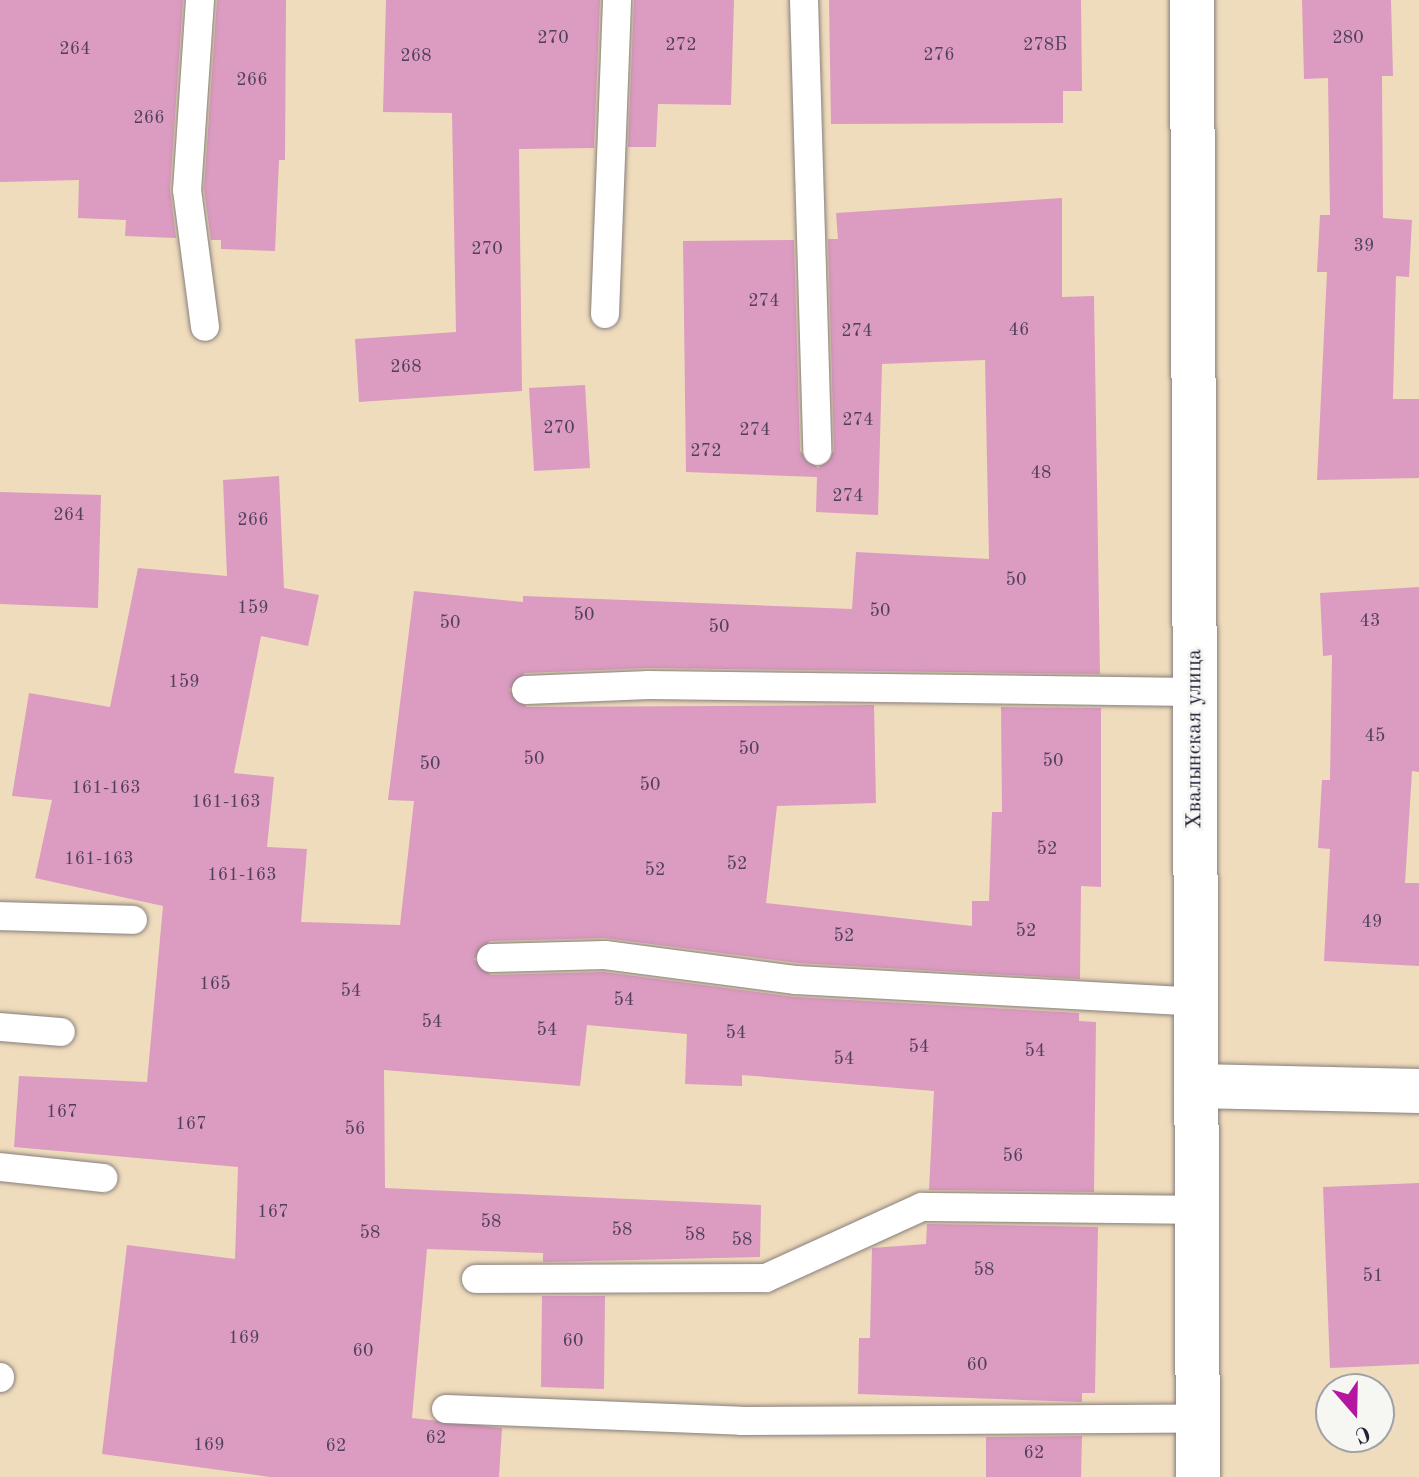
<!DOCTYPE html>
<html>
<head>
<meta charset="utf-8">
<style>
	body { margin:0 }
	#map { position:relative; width:1419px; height:1477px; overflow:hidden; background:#efdcbc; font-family:"Old Standard TT",serif }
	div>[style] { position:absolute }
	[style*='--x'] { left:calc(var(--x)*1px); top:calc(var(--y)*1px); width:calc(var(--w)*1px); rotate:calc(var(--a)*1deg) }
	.building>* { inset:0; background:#dc9bc1 }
	.roads { filter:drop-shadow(0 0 2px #887f7c) drop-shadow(0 0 2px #887f7c) }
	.lane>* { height:28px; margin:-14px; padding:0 14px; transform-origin:14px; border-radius:14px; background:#fff }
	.street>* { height:44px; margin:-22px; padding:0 22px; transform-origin:22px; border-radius:22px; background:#fff }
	span { translate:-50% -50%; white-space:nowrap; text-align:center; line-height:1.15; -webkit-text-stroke:6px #f6f6f2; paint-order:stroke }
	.number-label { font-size:18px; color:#50405c }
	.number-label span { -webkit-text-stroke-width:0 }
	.street-label { font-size:22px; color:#22223b }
	.north { position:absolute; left:1315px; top:1373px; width:80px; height:80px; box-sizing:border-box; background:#f6f6f2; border:2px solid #a1a1a9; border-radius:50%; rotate:160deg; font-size:22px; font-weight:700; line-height:32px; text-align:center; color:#22223b }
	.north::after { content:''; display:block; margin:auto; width:28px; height:36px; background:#b5179e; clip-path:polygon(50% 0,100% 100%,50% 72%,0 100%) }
</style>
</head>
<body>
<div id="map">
	<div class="building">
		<div style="clip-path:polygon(0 0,183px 0,170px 189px,176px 238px,125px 236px,126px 220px,78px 218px,79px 180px,0 182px)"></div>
		<div style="clip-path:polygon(217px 0,286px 0,285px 160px,279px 160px,275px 251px,221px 249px,221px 240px,211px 240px,204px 189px)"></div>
		<div style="clip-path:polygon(386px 0,600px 0,594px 148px,519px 149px,522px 391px,359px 402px,355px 339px,456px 332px,452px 113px,383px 112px)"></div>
		<div style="clip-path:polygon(634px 0,734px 0,731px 105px,658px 104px,656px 147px,628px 147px)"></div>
		<div style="clip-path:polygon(829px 0,1081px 0,1082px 91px,1063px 91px,1063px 123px,831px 124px)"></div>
		<div style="clip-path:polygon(1302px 0,1391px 0,1393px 76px,1382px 76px,1383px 218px,1412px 220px,1409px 277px,1396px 276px,1393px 399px,1419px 399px,1419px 478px,1317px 480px,1327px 272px,1317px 272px,1320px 215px,1330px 215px,1328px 78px,1304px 79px)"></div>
		<div style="clip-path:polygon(1062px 198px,1062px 297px,1094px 296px,1100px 674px,648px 668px,525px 673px,509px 690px,527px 707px,874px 705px,876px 803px,777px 806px,766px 903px,972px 926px,972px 901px,989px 901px,992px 812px,1002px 812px,1001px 707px,1101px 708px,1101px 887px,1081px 886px,1080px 979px,798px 963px,605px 938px,490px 941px,474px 959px,491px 975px,604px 972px,795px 997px,1079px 1013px,1079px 1021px,1096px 1022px,1094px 1192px,929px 1190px,934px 1091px,742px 1075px,742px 1086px,685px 1084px,687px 1034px,587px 1025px,580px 1086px,384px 1070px,385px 1188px,761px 1205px,760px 1257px,543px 1262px,543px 1253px,427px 1249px,412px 1418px,502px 1428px,499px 1477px,270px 1477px,102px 1454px,127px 1245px,235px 1259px,238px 1167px,14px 1147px,19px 1076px,147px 1082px,163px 906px,35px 878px,52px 800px,12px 796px,29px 693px,110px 707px,138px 568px,227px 576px,223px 480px,279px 476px,284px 588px,319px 595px,308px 646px,261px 636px,234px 773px,274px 777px,267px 847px,307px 849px,301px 922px,400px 925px,414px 801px,388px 800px,414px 591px,523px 602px,523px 596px,852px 609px,856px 552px,989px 559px,985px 360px,882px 364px,878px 515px,816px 512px,817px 477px,686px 472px,683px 241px,794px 240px,800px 451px,818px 468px,834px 451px,828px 239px,838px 239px,836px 213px)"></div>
		<div style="clip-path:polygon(585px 385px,590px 468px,534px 471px,529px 388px)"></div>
		<div style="clip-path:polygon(0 492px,101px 495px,98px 608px,0 604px)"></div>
		<div style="clip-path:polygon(1419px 587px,1419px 772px,1412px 771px,1405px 883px,1419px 883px,1419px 966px,1324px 961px,1330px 849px,1318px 848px,1322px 780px,1330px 780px,1332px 655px,1323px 656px,1320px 593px)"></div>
		<div style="clip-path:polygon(1419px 1183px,1419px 1364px,1330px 1368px,1323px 1187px)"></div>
		<div style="clip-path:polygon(927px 1224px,1098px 1227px,1095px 1393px,1082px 1393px,1082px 1402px,858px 1394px,859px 1338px,870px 1338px,872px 1248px,926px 1244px)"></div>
		<div style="clip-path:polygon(542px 1296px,605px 1296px,604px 1389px,541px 1387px)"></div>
		<div style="clip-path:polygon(1082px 1436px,1081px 1477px,986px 1477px,986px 1437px)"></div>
	</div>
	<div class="roads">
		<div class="lane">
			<div style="--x:200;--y:0;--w:190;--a:93.9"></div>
			<div style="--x:187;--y:190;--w:138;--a:82.5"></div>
			<div style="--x:804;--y:0;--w:451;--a:88.3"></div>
			<div style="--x:605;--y:314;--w:314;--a:-87.8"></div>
			<div style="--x:526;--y:690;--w:123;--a:-2.3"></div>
			<div style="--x:649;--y:685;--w:545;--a:0.74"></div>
			<div style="--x:0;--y:916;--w:133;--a:1.7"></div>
			<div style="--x:491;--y:958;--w:114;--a:-1.5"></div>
			<div style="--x:605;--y:955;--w:193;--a:7.5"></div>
			<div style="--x:796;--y:980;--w:401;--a:3.1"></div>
			<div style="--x:0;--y:1027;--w:61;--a:4.7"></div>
			<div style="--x:0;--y:1167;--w:104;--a:6.1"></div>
			<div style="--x:476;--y:1279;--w:290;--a:-0.2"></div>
			<div style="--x:766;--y:1278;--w:171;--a:-24.5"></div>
			<div style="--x:922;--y:1207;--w:274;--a:0.6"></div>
			<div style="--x:0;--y:1377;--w:1;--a:90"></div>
			<div style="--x:446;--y:1409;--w:295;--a:2.3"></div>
			<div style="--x:741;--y:1421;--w:457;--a:-0.3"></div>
		</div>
		<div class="street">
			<div style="--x:1192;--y:0;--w:1477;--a:89.77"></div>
			<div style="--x:1196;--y:1086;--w:223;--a:1.3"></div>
		</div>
	</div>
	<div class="number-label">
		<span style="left:553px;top:38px">270</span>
		<span style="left:1348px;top:38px">280</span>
		<span style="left:681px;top:45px">272</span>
		<span style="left:1045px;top:45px">278Б</span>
		<span style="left:75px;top:49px">264</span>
		<span style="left:939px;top:55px">276</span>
		<span style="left:416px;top:56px">268</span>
		<span style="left:252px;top:80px">266</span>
		<span style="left:149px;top:118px">266</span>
		<span style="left:1364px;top:246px">39</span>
		<span style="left:487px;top:249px">270</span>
		<span style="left:764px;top:301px">274</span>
		<span style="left:1019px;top:330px">46</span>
		<span style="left:857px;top:331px">274</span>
		<span style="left:406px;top:367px">268</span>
		<span style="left:858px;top:420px">274</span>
		<span style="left:559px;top:428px">270</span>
		<span style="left:755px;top:430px">274</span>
		<span style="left:706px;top:451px">272</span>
		<span style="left:1041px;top:473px">48</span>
		<span style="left:848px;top:496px">274</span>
		<span style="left:69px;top:515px">264</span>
		<span style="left:253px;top:520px">266</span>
		<span style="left:1016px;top:580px">50</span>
		<span style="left:253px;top:608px">159</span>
		<span style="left:880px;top:611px">50</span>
		<span style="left:584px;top:615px">50</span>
		<span style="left:1370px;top:621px">43</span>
		<span style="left:450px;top:623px">50</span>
		<span style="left:719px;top:627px">50</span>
		<span style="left:184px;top:682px">159</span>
		<span style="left:1375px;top:736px">45</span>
		<span style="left:749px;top:749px">50</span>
		<span style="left:534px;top:759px">50</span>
		<span style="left:1053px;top:761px">50</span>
		<span style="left:430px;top:764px">50</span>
		<span style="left:650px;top:785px">50</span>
		<span style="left:106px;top:788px">161-163</span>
		<span style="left:226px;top:802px">161-163</span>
		<span style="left:1047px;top:849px">52</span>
		<span style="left:99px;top:859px">161-163</span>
		<span style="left:737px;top:864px">52</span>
		<span style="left:655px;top:870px">52</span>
		<span style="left:242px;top:875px">161-163</span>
		<span style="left:1372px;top:922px">49</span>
		<span style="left:1026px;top:931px">52</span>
		<span style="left:844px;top:936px">52</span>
		<span style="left:215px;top:984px">165</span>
		<span style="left:351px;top:991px">54</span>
		<span style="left:624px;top:1000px">54</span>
		<span style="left:432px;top:1022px">54</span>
		<span style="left:547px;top:1030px">54</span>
		<span style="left:736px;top:1033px">54</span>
		<span style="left:919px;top:1047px">54</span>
		<span style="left:1035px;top:1051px">54</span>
		<span style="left:844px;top:1059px">54</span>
		<span style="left:62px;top:1112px">167</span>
		<span style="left:191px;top:1124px">167</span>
		<span style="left:355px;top:1129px">56</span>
		<span style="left:1013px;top:1156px">56</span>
		<span style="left:273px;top:1212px">167</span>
		<span style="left:491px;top:1222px">58</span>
		<span style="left:622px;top:1230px">58</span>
		<span style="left:370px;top:1233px">58</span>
		<span style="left:695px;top:1235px">58</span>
		<span style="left:742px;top:1240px">58</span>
		<span style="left:984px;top:1270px">58</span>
		<span style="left:1373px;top:1276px">51</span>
		<span style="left:244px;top:1338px">169</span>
		<span style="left:573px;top:1341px">60</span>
		<span style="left:363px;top:1351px">60</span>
		<span style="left:977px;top:1365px">60</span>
		<span style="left:436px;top:1438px">62</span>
		<span style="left:209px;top:1445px">169</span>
		<span style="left:336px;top:1446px">62</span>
		<span style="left:1034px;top:1453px">62</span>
	</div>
	<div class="street-label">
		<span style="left:1195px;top:739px;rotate:-90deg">Хвалынская улица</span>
	</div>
	<div class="north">С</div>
</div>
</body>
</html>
